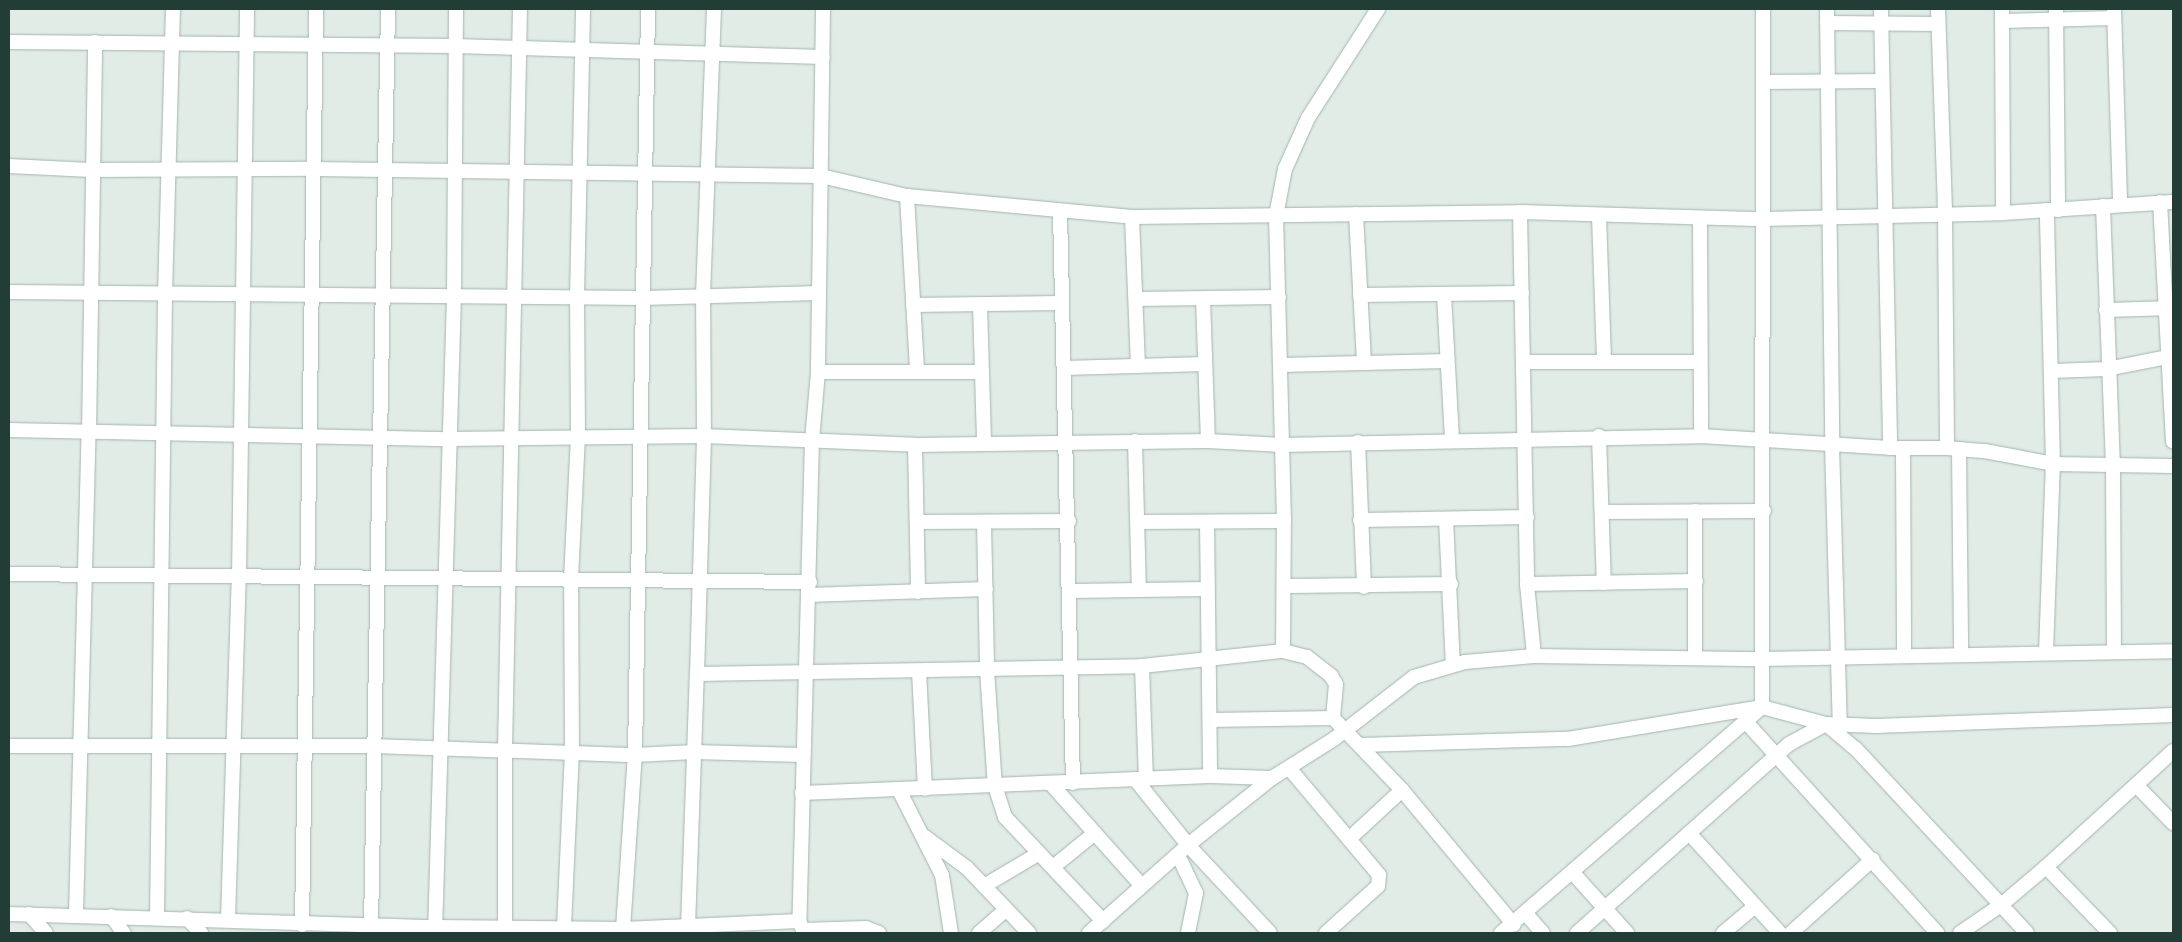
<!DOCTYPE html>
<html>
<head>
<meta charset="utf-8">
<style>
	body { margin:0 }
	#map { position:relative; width:2182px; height:942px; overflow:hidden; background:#e1ece7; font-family:Poppins,sans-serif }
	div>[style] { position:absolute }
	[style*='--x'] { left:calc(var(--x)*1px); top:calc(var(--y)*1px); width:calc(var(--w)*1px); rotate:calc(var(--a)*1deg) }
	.roads { filter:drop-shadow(0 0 1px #a4b4ae) drop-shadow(0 0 1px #a4b4ae) }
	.minor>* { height:14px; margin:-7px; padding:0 7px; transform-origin:7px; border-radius:7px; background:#fff }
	span { translate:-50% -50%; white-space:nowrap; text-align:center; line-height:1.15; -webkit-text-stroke:5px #f2f8f5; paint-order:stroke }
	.frame { position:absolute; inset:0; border:10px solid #213d35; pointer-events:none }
</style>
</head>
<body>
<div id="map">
	<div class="roads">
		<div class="minor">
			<div style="--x:823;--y:9;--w:363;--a:90.8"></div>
			<div style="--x:818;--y:372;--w:68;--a:95"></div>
			<div style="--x:812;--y:440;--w:481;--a:91.5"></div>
			<div style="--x:799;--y:921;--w:10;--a:66"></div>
			<div style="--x:803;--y:930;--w:63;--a:-1.8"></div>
			<div style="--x:866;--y:928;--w:14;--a:21"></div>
			<div style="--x:1827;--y:9;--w:436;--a:89.3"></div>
			<div style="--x:1832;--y:445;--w:279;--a:88.4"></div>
			<div style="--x:1881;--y:9;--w:439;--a:88.8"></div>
			<div style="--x:1938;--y:9;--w:205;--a:88"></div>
			<div style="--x:1945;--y:214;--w:234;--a:89.5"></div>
			<div style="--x:2002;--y:9;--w:204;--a:89.7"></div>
			<div style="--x:2056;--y:9;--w:201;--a:89.4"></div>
			<div style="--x:2114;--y:9;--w:196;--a:88.2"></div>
			<div style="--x:2003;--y:21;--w:111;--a:-1.5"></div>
			<div style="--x:1827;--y:23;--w:111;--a:0.5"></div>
			<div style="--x:9;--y:42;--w:446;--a:0.5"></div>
			<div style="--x:455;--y:46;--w:368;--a:1.7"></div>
			<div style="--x:1763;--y:82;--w:119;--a:-0.5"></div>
			<div style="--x:9;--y:166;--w:82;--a:2.8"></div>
			<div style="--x:91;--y:170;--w:222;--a:-0.3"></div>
			<div style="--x:313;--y:169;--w:508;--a:0.79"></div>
			<div style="--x:821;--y:176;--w:88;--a:13.1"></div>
			<div style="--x:907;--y:196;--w:226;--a:5.3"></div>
			<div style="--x:1132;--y:217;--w:388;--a:-0.7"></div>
			<div style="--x:1520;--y:212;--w:243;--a:1.7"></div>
			<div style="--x:1763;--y:219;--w:240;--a:-1.4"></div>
			<div style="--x:2003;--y:213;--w:170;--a:-3.7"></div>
			<div style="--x:907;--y:196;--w:175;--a:86.7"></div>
			<div style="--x:2160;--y:202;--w:240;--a:86.9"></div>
			<div style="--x:2103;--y:206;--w:260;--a:87.8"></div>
			<div style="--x:2113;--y:466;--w:185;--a:89.7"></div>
			<div style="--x:1060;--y:211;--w:572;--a:88.7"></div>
			<div style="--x:1520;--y:212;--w:372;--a:88.9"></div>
			<div style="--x:1527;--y:584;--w:72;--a:84.4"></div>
			<div style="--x:1356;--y:214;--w:149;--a:86.9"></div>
			<div style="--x:1599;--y:216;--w:144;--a:88"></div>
			<div style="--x:1132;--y:217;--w:149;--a:87.7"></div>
			<div style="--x:1700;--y:218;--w:218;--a:89.7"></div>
			<div style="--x:9;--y:292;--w:634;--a:0.54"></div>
			<div style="--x:643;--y:298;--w:176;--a:-1.6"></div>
			<div style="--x:1360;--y:295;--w:162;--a:-0.7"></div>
			<div style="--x:1444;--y:295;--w:144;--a:86.8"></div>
			<div style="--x:1136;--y:299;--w:143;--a:-0.8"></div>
			<div style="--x:1203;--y:299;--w:142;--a:88"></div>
			<div style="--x:913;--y:305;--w:148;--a:-0.8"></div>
			<div style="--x:980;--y:305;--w:138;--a:88.3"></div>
			<div style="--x:2106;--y:310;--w:67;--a:-1.7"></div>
			<div style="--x:1525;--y:362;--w:175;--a:0"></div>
			<div style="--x:1281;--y:365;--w:166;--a:-1.4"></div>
			<div style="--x:1064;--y:368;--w:141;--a:-1.6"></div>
			<div style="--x:2052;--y:371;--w:55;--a:-2.1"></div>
			<div style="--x:2107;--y:369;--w:61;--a:-11.3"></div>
			<div style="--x:818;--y:372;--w:164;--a:0"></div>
			<div style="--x:9;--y:430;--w:440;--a:1.2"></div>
			<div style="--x:449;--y:439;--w:255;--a:-0.7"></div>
			<div style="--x:704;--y:436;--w:211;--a:2.4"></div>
			<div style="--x:915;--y:445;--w:293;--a:-0.8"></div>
			<div style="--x:1208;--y:441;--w:74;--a:3.1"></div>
			<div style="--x:1282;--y:445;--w:419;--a:-1.2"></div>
			<div style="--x:1701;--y:436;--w:189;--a:3.6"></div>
			<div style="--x:1890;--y:448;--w:57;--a:0"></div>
			<div style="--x:1947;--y:448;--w:38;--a:5"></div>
			<div style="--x:1985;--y:451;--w:69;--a:10.8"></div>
			<div style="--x:2053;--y:464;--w:120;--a:1"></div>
			<div style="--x:1599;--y:436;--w:147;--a:88.1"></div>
			<div style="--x:1135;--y:441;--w:148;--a:88.5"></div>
			<div style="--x:1358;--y:442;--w:145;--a:87.6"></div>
			<div style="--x:915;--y:445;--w:147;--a:88.8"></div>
			<div style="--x:1903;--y:449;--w:207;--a:89.7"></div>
			<div style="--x:1959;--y:449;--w:205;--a:89.4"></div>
			<div style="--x:1695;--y:511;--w:146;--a:90"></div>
			<div style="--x:1603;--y:512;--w:161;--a:-0.4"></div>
			<div style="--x:1446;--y:519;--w:146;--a:87.3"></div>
			<div style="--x:1360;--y:520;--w:167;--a:-1"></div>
			<div style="--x:919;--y:522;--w:150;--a:-0.4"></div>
			<div style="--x:984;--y:522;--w:148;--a:88.8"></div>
			<div style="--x:987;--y:670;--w:116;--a:86.1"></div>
			<div style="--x:995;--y:786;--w:33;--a:72"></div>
			<div style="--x:1005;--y:817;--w:143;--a:46.7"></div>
			<div style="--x:1138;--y:522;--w:146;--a:-0.4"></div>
			<div style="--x:1207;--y:522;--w:254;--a:89.3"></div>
			<div style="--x:9;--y:574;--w:801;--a:0.57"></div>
			<div style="--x:1527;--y:584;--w:169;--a:-1"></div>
			<div style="--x:1285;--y:586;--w:166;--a:-0.7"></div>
			<div style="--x:1071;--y:591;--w:136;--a:-0.8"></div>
			<div style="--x:808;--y:595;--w:178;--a:-1.9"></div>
			<div style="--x:1283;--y:651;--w:130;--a:-89.6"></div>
			<div style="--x:1284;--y:521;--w:305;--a:-91.5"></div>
			<div style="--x:1276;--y:216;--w:48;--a:-79.2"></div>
			<div style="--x:1285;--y:169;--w:56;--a:-65.7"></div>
			<div style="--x:1308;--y:118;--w:130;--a:-57.3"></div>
			<div style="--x:2046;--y:652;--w:188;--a:-87.9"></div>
			<div style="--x:2053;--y:464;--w:254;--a:-91.4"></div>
			<div style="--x:1142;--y:666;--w:113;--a:88"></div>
			<div style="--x:919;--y:671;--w:118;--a:87.1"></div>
			<div style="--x:697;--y:674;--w:445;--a:-1"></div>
			<div style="--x:1142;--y:666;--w:142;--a:-6.1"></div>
			<div style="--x:1283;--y:651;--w:25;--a:14"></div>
			<div style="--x:1307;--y:657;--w:31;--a:38"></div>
			<div style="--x:1331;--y:676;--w:9;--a:58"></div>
			<div style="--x:1336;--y:684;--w:34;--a:95"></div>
			<div style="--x:1333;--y:718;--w:100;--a:46.2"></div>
			<div style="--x:1402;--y:790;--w:175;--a:50.3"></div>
			<div style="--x:1210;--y:720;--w:123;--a:-0.9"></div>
			<div style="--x:1746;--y:722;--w:285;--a:47.8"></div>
			<div style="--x:1361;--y:745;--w:207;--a:-1.7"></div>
			<div style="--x:1568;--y:739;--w:197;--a:-9.4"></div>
			<div style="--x:1762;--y:707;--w:66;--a:14.9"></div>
			<div style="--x:1826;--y:724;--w:39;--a:40"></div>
			<div style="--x:1856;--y:749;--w:251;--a:47.1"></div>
			<div style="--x:9;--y:746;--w:364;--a:0"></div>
			<div style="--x:373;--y:746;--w:262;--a:2"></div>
			<div style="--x:635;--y:755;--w:59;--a:-2.9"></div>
			<div style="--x:694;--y:752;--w:108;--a:1.6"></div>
			<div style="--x:1289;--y:768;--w:140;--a:49.9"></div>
			<div style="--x:1379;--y:875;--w:11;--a:95"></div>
			<div style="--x:1378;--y:886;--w:70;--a:137.9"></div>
			<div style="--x:1135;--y:779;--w:85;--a:51.2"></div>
			<div style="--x:1188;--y:845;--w:120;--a:47"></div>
			<div style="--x:1052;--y:785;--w:134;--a:48.3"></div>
			<div style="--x:2137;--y:786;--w:52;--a:45.8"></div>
			<div style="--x:899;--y:790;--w:95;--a:63.2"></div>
			<div style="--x:942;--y:875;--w:59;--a:81.2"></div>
			<div style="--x:802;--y:793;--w:408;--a:-2.4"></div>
			<div style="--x:1210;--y:776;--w:62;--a:1.8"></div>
			<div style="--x:1689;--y:833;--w:135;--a:47.7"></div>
			<div style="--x:925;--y:837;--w:52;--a:36.4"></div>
			<div style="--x:967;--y:868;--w:90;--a:46.4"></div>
			<div style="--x:1349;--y:839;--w:72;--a:-42.8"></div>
			<div style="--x:1178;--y:855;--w:42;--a:64.7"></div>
			<div style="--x:1196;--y:893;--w:41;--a:101.3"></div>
			<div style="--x:1053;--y:867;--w:54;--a:-39"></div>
			<div style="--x:2046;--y:867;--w:92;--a:45.9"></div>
			<div style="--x:1573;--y:873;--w:81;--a:48"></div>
			<div style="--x:984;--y:886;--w:63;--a:-30.7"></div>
			<div style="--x:9;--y:914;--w:425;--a:1.8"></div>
			<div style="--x:434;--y:927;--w:189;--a:0.6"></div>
			<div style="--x:623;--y:929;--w:176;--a:-2.6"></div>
			<div style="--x:29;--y:914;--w:25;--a:48"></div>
			<div style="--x:76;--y:914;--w:481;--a:-88.5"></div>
			<div style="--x:89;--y:433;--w:391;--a:-89.1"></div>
			<div style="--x:1526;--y:914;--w:25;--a:48"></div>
			<div style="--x:111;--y:916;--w:21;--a:53"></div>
			<div style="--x:157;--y:917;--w:623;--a:-89.26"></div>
			<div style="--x:165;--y:294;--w:285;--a:-88.4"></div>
			<div style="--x:187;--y:918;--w:21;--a:47"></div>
			<div style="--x:228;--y:920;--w:342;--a:-88.2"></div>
			<div style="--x:239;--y:578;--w:569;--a:-89.19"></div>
			<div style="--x:302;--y:925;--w:916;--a:-89.12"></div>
			<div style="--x:371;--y:927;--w:918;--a:-88.94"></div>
			<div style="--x:564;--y:927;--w:176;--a:-87.4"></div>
			<div style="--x:572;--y:751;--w:172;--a:-90.3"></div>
			<div style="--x:571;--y:579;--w:143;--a:-87.2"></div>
			<div style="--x:578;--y:436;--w:139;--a:-90.4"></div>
			<div style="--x:577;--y:297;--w:288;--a:-88.8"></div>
			<div style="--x:505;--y:928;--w:179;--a:-90"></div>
			<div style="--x:505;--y:749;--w:740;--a:-88.84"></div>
			<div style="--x:623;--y:929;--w:174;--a:-86.1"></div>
			<div style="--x:635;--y:755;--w:746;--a:-89"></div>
			<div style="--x:435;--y:933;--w:636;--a:-88.29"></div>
			<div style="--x:454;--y:297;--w:288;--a:-89.6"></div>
			<div style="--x:685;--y:933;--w:7;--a:-63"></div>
			<div style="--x:688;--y:927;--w:253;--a:-88"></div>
			<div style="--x:697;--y:674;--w:238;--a:-88.3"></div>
			<div style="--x:704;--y:436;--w:141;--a:-90.4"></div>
			<div style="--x:703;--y:295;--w:286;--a:-87.8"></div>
			<div style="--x:979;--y:933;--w:35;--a:-41"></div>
			<div style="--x:1089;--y:933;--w:132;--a:-41.6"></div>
			<div style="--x:1188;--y:845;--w:107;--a:-38.6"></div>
			<div style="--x:1272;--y:778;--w:73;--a:-32.2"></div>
			<div style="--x:1334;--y:739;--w:101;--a:-37.8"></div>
			<div style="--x:1414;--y:677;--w:53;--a:-16.4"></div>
			<div style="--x:1465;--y:662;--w:69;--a:-5"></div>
			<div style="--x:1534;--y:656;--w:229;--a:0.8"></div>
			<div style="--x:1763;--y:659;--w:410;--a:-1.1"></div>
			<div style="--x:1501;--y:933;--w:345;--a:-40.9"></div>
			<div style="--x:1762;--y:707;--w:698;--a:-89.92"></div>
			<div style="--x:1577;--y:933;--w:284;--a:-41.7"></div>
			<div style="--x:1789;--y:744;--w:42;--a:-28.4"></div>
			<div style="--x:1826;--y:724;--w:50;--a:2.3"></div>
			<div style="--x:1876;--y:726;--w:297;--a:-2.1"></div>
			<div style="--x:1723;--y:933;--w:40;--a:-40"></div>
			<div style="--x:1791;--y:933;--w:110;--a:-42.1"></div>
			<div style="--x:1960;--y:933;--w:50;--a:-34.3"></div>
			<div style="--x:2001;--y:905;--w:59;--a:-40.2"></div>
			<div style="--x:2046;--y:867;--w:172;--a:-42.4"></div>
		</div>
	</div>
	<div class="frame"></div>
</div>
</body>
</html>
